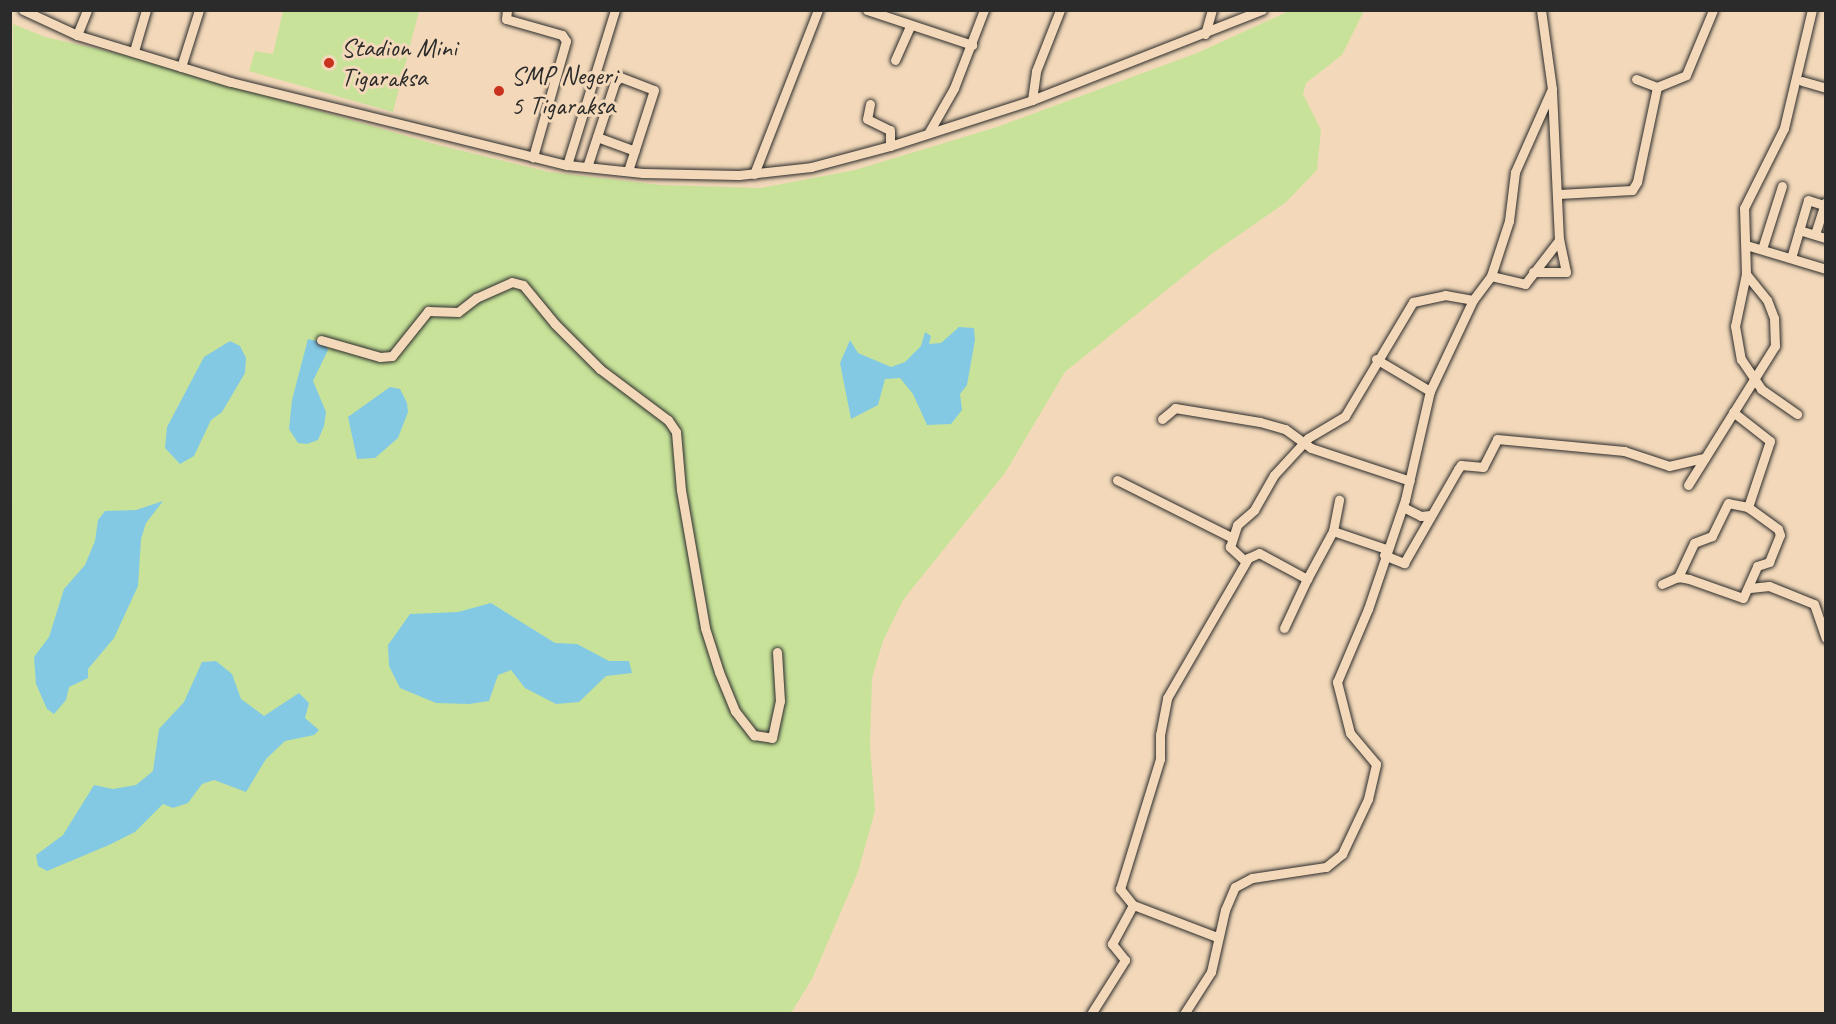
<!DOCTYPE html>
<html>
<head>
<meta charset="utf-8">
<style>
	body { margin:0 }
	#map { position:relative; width:1836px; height:1024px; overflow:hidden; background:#f3d9ba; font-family:Caveat,sans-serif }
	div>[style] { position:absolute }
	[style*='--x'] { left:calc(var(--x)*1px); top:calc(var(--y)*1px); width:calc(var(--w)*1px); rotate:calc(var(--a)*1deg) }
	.green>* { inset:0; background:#c8e399 }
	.water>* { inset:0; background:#83c9e4 }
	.roads { filter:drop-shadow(0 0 2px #2b2b2b) drop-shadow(0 0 2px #2b2b2b) }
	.minor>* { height:9px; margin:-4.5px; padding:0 4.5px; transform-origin:4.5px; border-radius:4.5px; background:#f3d9ba }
	.dots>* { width:16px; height:16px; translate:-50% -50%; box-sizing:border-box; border:3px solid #f3d9ba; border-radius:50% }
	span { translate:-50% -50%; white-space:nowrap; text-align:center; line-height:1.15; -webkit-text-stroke:6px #f3d9ba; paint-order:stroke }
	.poi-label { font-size:26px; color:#2b2b2b }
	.left { translate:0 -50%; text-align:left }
	.frame { position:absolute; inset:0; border:12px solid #2b2b2b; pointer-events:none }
</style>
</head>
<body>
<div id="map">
	<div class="green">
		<div style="clip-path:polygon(283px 11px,419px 11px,393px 112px,249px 71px,255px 51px,273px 54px)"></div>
		<div style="clip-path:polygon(1289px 11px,1364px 11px,1342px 55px,1306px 83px,1303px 94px,1321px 130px,1317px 170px,1285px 203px,1210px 255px,1065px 372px,1005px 473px,903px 600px,883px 641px,872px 678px,870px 744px,875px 811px,858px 872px,812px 979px,791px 1013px,11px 1013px,13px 24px,45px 37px,124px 55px,438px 145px,549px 172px,661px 185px,761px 188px,855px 170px,997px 127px,1197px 53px)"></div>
	</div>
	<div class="water">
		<div style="clip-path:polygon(959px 327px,974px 328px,975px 340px,967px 385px,960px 394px,962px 410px,951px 424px,927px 425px,913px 394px,900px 378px,885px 379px,878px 405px,851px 419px,840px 363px,850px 340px,858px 353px,891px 367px,905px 362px,921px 346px,925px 332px,931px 336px,929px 344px,941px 343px)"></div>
		<div style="clip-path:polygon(308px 339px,326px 343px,328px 350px,313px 381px,326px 412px,324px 426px,318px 440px,307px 444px,298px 443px,289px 429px,292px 400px)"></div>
		<div style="clip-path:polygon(230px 341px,240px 346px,246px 358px,245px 373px,222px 412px,211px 420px,194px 456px,180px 464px,165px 448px,167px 427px,204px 357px)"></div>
		<div style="clip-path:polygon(390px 387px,400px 389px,407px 403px,408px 412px,398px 438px,375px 458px,357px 459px,348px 417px)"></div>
		<div style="clip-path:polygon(163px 501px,146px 523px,141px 539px,138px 586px,114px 638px,88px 669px,88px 678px,69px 687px,66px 700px,54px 714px,47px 709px,36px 684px,34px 657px,49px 637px,64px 589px,85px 565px,95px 541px,98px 520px,105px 511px,136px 510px)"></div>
		<div style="clip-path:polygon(491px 603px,555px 643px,577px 644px,609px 661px,629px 661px,632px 673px,606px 676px,579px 702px,556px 704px,525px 688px,511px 670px,498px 675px,489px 701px,469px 704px,436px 703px,400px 688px,389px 666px,388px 645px,410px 614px,458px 612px)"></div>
		<div style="clip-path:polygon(216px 661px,232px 674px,241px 699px,264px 716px,299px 693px,309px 703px,305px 718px,319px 730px,314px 735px,285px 741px,266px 759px,246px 792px,214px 780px,202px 784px,188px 803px,173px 808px,163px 804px,135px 832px,109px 845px,47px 871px,38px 866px,36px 855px,63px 835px,94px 785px,113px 789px,136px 785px,153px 771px,159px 729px,184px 702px,202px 662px)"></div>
	</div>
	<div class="roads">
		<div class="minor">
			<div style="--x:23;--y:10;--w:60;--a:24.8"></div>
			<div style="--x:77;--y:35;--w:161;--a:17"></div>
			<div style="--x:231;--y:82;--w:346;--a:13.9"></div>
			<div style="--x:567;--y:165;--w:76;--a:6"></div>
			<div style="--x:643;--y:173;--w:96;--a:1.2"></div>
			<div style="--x:739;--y:175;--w:72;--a:-6.3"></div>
			<div style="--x:811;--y:167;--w:82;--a:-14.9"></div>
			<div style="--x:890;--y:146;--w:149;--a:-17.9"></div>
			<div style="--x:1032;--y:100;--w:247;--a:-21.4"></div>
			<div style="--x:507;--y:10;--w:9;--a:96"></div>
			<div style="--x:506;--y:19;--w:58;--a:15.9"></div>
			<div style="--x:562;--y:35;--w:7;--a:56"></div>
			<div style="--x:566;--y:41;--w:121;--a:105.9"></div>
			<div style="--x:867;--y:10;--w:111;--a:18.4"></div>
			<div style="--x:1205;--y:34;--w:25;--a:-74"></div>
			<div style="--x:77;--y:35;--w:27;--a:-68"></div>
			<div style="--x:134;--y:51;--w:43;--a:-73.7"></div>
			<div style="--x:895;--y:60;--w:37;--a:-66"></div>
			<div style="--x:181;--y:67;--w:60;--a:-72.5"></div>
			<div style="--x:1636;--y:79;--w:22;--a:21"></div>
			<div style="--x:1657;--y:87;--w:31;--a:-22"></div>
			<div style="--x:1686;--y:75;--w:70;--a:-67.4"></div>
			<div style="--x:1802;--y:81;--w:25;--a:16"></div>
			<div style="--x:1032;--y:100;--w:29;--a:-82"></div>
			<div style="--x:1036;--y:71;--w:66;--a:-68.5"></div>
			<div style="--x:870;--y:104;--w:15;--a:101"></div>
			<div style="--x:867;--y:119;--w:25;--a:26"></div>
			<div style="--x:890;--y:130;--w:16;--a:90"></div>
			<div style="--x:929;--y:132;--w:51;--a:-60.4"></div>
			<div style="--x:954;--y:88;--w:84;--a:-69"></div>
			<div style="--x:597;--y:137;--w:40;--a:20.2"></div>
			<div style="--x:567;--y:165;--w:162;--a:-72.8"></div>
			<div style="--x:587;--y:167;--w:89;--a:-71.8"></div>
			<div style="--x:615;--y:82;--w:7;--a:-45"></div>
			<div style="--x:620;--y:77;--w:36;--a:21"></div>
			<div style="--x:654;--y:90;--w:85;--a:107.8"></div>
			<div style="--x:754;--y:174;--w:176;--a:-68.7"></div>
			<div style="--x:1559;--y:194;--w:73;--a:-3.1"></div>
			<div style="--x:1632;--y:190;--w:9;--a:-58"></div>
			<div style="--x:1637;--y:182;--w:97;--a:-78.1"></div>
			<div style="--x:1799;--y:230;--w:28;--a:17"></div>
			<div style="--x:1815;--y:234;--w:33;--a:-72"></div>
			<div style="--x:1746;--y:245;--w:84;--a:16.7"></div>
			<div style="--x:1762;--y:249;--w:66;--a:-72.4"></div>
			<div style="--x:1791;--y:258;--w:60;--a:-73.7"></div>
			<div style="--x:1808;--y:200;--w:19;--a:18"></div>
			<div style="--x:1533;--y:272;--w:33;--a:0"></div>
			<div style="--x:1566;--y:272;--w:33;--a:-102"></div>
			<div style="--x:1746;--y:274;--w:53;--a:101.9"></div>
			<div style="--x:1735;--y:326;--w:34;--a:80"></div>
			<div style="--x:1741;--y:359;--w:36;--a:56"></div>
			<div style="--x:1761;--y:389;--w:44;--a:34.8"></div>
			<div style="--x:1491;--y:276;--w:35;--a:13"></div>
			<div style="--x:1525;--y:284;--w:56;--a:-52.3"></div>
			<div style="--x:1559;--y:240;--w:148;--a:-92.7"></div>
			<div style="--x:321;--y:340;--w:61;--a:16.1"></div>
			<div style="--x:380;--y:357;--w:12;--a:-5"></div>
			<div style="--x:392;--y:356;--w:58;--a:-51.3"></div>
			<div style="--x:428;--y:311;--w:30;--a:2"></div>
			<div style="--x:458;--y:312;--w:23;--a:-38"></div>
			<div style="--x:476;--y:298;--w:39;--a:-24"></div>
			<div style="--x:512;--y:282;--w:11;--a:15"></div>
			<div style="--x:523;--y:285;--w:50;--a:50.6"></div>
			<div style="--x:555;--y:324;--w:64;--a:45"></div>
			<div style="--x:600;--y:369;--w:85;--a:36.9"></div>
			<div style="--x:668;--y:420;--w:14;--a:56"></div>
			<div style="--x:676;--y:432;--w:58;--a:85.1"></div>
			<div style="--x:681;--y:490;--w:140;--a:80.1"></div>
			<div style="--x:705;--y:628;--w:46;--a:72.3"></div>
			<div style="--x:719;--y:672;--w:42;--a:67.7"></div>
			<div style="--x:735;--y:711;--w:31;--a:52"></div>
			<div style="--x:754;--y:735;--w:18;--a:9"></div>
			<div style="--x:772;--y:738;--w:38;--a:-78"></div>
			<div style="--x:780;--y:701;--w:49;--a:-93.5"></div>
			<div style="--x:1376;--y:359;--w:63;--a:30.7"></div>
			<div style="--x:1733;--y:412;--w:47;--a:38.1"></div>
			<div style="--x:1770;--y:441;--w:70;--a:108.4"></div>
			<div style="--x:1162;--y:419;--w:17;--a:-40"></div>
			<div style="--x:1175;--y:408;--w:86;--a:9.4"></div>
			<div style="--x:1260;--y:422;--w:26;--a:16"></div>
			<div style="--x:1285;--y:429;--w:32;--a:36"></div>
			<div style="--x:1311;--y:448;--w:104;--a:18.4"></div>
			<div style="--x:1117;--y:480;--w:127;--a:26.6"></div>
			<div style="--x:1688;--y:485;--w:164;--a:-58"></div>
			<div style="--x:1775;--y:346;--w:28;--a:-92"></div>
			<div style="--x:1774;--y:318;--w:19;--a:-111"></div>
			<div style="--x:1767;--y:300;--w:33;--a:-129"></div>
			<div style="--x:1746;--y:274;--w:66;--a:-91.7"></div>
			<div style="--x:1744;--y:208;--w:89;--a:-63.4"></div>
			<div style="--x:1784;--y:128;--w:121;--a:-76.7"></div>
			<div style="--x:1403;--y:507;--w:20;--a:27"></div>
			<div style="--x:1421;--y:516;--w:9;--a:-6"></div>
			<div style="--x:1333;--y:531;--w:56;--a:18.8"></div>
			<div style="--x:1384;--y:555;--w:22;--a:22"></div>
			<div style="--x:1404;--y:563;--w:108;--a:-60.1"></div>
			<div style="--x:1458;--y:469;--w:5;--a:-53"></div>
			<div style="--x:1461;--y:465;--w:22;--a:5"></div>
			<div style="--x:1483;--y:467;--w:31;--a:-63"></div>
			<div style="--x:1497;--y:439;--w:128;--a:5.4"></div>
			<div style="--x:1624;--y:451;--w:47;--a:18.4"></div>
			<div style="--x:1669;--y:466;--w:37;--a:-13"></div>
			<div style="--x:1245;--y:561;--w:21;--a:-137"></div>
			<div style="--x:1230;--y:547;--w:23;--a:-72"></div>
			<div style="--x:1237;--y:525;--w:23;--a:-41"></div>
			<div style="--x:1254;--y:510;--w:40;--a:-60.3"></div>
			<div style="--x:1274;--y:475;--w:50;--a:-47.4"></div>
			<div style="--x:1308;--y:438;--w:43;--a:-30.7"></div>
			<div style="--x:1345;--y:416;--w:133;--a:-59.2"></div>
			<div style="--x:1413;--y:302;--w:33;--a:-12"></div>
			<div style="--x:1445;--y:295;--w:28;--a:10"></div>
			<div style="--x:1662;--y:584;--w:17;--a:-24"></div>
			<div style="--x:1678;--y:577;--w:11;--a:10"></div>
			<div style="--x:1689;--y:579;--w:57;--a:19.4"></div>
			<div style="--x:1743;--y:598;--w:35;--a:-66"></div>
			<div style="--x:1757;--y:566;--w:13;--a:-18"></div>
			<div style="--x:1769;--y:562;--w:29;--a:-68"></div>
			<div style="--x:1780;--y:535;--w:6;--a:-108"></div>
			<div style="--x:1778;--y:529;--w:37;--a:-144"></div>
			<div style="--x:1748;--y:507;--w:20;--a:-169"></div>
			<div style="--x:1728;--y:503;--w:37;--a:116"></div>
			<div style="--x:1712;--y:536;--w:19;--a:159"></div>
			<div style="--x:1694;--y:543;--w:38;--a:115"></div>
			<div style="--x:1750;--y:588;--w:19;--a:-6"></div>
			<div style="--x:1769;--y:586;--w:48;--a:21.8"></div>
			<div style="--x:1814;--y:604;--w:36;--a:71"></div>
			<div style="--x:1284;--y:628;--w:54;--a:-64.9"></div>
			<div style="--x:1217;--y:937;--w:90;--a:-159.1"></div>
			<div style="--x:1133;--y:905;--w:21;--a:-129"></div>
			<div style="--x:1120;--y:889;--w:136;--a:-72.9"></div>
			<div style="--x:1160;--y:759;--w:24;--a:-90"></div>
			<div style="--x:1160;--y:735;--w:38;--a:-79"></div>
			<div style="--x:1167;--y:698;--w:162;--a:-59.9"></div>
			<div style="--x:1248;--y:558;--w:12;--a:-24"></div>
			<div style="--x:1259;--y:553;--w:55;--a:28.4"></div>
			<div style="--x:1307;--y:579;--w:55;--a:-61.6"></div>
			<div style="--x:1333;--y:531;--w:32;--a:-79"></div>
			<div style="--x:1091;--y:1014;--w:64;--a:-57.8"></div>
			<div style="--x:1125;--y:960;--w:21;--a:-129"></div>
			<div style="--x:1112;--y:944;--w:44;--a:-61.7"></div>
			<div style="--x:1184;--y:1014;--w:50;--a:-57.3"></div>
			<div style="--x:1211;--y:972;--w:64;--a:-77.3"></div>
			<div style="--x:1225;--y:910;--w:25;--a:-67"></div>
			<div style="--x:1235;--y:887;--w:19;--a:-28"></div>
			<div style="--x:1252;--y:878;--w:75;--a:-8.5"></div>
			<div style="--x:1326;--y:867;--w:21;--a:-39"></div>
			<div style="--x:1342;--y:854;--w:61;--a:-64.7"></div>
			<div style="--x:1368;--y:799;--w:36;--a:-77"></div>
			<div style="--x:1376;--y:764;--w:40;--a:-130"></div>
			<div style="--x:1350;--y:733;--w:53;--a:-104.3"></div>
			<div style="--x:1337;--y:682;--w:79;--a:-67"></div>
			<div style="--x:1368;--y:609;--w:115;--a:-71.3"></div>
			<div style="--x:1405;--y:500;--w:112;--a:-77.1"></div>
			<div style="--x:1430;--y:391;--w:101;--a:-64.7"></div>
			<div style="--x:1473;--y:300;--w:30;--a:-53"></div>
			<div style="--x:1491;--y:276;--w:58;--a:-71.9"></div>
			<div style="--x:1509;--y:221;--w:49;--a:-83"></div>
			<div style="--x:1515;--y:172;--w:91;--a:-66"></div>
			<div style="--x:1552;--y:89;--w:80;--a:-97.9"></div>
		</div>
	</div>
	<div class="dots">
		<div style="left:329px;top:63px;background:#c8321e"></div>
		<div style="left:499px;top:91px;background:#c8321e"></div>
	</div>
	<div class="poi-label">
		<span class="left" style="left:341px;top:63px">Stadion Mini<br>Tigaraksa</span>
		<span class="left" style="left:511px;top:91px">SMP Negeri<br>5 Tigaraksa</span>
	</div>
	<div class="frame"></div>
</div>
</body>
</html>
